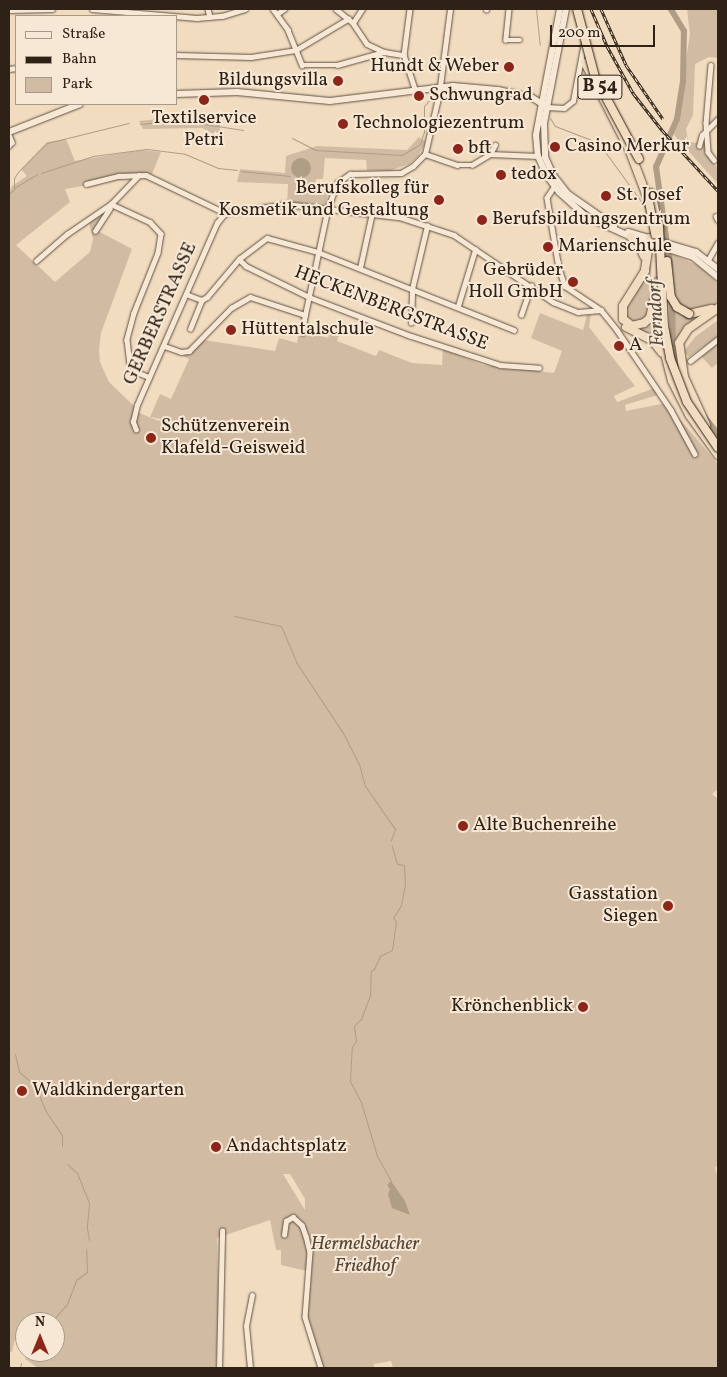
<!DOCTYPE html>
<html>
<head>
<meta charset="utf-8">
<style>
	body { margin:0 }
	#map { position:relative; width:727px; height:1377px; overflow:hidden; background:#f2dcc0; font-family:Vollkorn,serif }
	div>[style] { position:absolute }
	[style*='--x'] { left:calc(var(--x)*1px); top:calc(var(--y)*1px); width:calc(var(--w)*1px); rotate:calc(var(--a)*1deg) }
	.green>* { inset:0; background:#d1bca3 }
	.water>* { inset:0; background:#af9d86 }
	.round { border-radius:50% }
	.stream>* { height:1px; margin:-0.5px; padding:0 0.5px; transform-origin:0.5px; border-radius:0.5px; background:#af9d86 }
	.river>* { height:6px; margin:-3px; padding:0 3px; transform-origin:3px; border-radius:3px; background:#af9d86 }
	.roads { filter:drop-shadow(0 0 1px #5e5040) drop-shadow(0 0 1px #5e5040) }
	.street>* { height:4.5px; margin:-2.25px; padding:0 2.25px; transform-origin:2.25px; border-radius:2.25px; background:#f7e8d6 }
	.secondary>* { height:6px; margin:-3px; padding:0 3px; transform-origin:3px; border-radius:3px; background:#f7e8d6 }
	.highway>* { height:8px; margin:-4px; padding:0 4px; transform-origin:4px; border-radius:4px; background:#f2dcc0 }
	.rail>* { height:3px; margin-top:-1.5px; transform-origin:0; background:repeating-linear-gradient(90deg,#f7e8d6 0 4px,#2d2215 0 8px); box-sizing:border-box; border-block:1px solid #2d2215 }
	.bridges { filter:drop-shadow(0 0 1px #2d2215) drop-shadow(0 0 1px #2d2215) }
	.highway-bridge>* { height:8px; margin:-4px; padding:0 4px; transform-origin:4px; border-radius:4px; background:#f2dcc0 }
	.dots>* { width:14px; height:14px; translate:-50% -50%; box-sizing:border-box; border:2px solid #f7e8d6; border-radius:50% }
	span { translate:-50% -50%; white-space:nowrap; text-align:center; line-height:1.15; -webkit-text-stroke:4px #f7e8d6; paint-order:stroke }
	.shield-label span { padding:1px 4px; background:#f7e8d6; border:1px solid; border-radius:4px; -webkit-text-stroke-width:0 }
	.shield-label { font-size:18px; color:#2d2215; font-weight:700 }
	.poi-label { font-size:19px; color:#2d2215 }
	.right { translate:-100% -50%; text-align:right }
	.left { translate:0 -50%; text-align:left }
	.street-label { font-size:19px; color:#2d2215 }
	.park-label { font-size:19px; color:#564838; font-style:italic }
	.water-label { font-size:20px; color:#5a4d3d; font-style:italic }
	.frame { position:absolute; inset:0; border:10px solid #2d2215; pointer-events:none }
	.legend { position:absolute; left:15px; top:15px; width:162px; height:90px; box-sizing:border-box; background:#f7e8d6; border:1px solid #a69989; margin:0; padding:6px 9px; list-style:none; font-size:15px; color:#2d2215 }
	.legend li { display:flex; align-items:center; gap:10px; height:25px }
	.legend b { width:25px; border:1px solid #a69989 }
	.north { position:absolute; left:15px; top:1312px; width:50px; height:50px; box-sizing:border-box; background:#f7e8d6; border:1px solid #a69989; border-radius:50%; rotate:0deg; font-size:14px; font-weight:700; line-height:20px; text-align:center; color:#2d2215 }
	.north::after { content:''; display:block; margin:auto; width:18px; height:22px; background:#8f2418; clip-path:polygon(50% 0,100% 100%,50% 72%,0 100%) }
	.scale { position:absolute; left:550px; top:25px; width:105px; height:22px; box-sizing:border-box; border:2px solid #2d2215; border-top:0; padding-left:6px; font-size:15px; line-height:18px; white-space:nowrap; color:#2d2215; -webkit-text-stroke:4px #f7e8d6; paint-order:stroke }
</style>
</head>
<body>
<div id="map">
	<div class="green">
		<div style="clip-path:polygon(687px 9px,718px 9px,718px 58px,709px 57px,695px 64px,693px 115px,686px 129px,688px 141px,696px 143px,706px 133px,705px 153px,718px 168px,718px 184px,674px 135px,690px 34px)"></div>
		<div style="clip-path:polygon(167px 118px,167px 123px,188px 119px,220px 121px,220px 131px,214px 134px,202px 128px,143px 129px,139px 121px)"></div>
		<div style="clip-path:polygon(419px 137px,426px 142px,418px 156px,409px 164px,389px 171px,367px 170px,366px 160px,325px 158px,323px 179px,316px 179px,314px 191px,328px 192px,325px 209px,287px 207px,288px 184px,237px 182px,240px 169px,285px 173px,286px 156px,317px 146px,407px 150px)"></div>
		<div style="clip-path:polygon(evenodd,66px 139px,75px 161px,141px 150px,161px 152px,152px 174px,65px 189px,70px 202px,16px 245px,55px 282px,90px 252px,93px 239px,89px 223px,104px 209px,109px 213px,98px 231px,132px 249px,101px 333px,99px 350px,100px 362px,109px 382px,135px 407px,132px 433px,137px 412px,159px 421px,161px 419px,150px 417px,160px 394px,171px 399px,189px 359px,183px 356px,203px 340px,275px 351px,279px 338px,297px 343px,299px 330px,328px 338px,331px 331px,339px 335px,337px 341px,376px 356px,379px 350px,412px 363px,442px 365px,443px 349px,483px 365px,554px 373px,562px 351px,531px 338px,540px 313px,583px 330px,587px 315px,591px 315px,589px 327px,635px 386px,614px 396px,617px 402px,657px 387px,661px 394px,625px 405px,626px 411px,666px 403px,718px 464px,718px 789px,712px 794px,718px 799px,718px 1165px,715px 1168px,718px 1177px,718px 1368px,393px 1368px,391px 1361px,374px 1364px,374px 1368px,321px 1368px,307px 1331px,307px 1271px,281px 1265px,281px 1250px,276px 1250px,270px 1220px,217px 1238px,219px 1309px,216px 1368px,38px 1368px,25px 1359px,31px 1352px,55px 1352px,55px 1322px,25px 1322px,25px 1332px,15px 1339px,12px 1352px,9px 1351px,9px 193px,12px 186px,27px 176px,21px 169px,41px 148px,47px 142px,66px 139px,283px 1174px,290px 1174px,305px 1199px,305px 1210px,283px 1174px)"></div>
		<div style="clip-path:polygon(670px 253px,699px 266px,718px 283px,718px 301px,714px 305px,694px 313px,681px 307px,673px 288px)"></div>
		<div style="clip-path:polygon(651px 258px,651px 301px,647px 318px,631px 323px,626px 319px,627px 303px,644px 280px)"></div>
		<div style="clip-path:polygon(674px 308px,688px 316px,700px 316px,681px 331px,674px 344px)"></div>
		<div style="clip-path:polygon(654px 313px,657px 339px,638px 329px)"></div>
		<div style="clip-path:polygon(718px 320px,718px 336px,689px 357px,684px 351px,695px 337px)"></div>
		<div style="clip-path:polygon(718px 343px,718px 363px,712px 368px,701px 356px)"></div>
	</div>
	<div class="water">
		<div class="round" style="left:291px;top:158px;width:20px;height:20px"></div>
		<div style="clip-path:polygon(391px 1181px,405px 1201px,410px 1215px,392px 1208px,388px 1194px,390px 1189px,387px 1185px)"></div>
	</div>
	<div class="stream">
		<div style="--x:536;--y:9;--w:36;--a:84"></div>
		<div style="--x:550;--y:118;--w:9;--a:58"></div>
		<div style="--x:555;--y:126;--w:39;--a:21"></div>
		<div style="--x:591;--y:140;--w:15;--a:37"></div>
		<div style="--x:603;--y:149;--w:77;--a:54"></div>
		<div style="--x:140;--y:124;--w:38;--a:-6"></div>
		<div style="--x:178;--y:120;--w:66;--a:8.7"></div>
		<div style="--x:292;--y:138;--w:27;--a:27"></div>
		<div style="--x:316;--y:150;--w:86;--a:3.3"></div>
		<div style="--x:402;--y:155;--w:21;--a:-31"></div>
		<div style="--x:420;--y:144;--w:13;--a:-72"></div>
		<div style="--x:424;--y:132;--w:26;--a:-90"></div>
		<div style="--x:424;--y:106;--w:12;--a:-48"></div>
		<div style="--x:241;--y:171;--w:49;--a:5.8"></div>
		<div style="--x:41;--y:173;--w:55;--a:-18.1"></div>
		<div style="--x:93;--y:156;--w:54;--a:-7.4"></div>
		<div style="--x:147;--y:149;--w:38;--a:7"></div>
		<div style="--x:185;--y:154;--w:36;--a:23"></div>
		<div style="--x:218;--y:168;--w:19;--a:6"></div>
		<div style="--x:14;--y:188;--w:27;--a:-31"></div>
		<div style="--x:9;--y:194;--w:7;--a:-45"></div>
		<div style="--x:14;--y:189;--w:11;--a:-90"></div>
		<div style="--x:14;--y:178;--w:7;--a:-56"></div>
		<div style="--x:18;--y:172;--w:41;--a:-45"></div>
		<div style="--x:47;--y:143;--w:84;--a:-13.7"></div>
		<div style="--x:662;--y:226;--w:8;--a:50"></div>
		<div style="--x:234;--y:616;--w:48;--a:12"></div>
		<div style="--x:281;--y:626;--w:39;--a:67"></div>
		<div style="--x:296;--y:662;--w:85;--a:56.5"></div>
		<div style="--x:343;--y:733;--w:35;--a:63"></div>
		<div style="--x:359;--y:764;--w:23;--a:75"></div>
		<div style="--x:365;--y:786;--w:52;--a:55.1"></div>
		<div style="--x:395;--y:829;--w:12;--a:110"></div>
		<div style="--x:15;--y:1054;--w:18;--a:77"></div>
		<div style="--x:19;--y:1072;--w:21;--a:39"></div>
		<div style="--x:35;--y:1085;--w:27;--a:68"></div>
		<div style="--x:45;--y:1110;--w:30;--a:56"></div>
		<div style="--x:62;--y:1135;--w:11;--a:90"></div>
		<div style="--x:67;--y:1164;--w:13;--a:42"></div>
		<div style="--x:77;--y:1173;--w:32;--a:68"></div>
		<div style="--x:89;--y:1203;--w:25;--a:95"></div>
		<div style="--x:87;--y:1228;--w:12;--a:81"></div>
		<div style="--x:391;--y:1181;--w:29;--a:-119"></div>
		<div style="--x:377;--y:1156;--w:56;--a:-106.5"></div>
		<div style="--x:361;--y:1102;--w:24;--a:-118"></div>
		<div style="--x:350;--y:1081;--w:34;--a:-87"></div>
		<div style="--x:352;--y:1047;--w:7;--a:-56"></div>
		<div style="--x:356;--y:1041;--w:15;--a:-98"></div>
		<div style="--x:354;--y:1026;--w:10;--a:-45"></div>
		<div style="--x:361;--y:1019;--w:25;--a:-69"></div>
		<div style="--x:370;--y:996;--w:25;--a:-88"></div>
		<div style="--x:371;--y:971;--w:4;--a:-34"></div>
		<div style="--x:374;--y:969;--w:14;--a:-65"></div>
		<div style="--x:380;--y:956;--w:13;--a:-27"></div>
		<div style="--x:392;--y:950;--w:29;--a:-82"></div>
		<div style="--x:396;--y:921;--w:4;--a:-135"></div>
		<div style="--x:393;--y:918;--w:15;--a:-58"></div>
		<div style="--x:401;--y:905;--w:21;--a:-79"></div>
		<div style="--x:405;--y:884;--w:19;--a:-93"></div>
		<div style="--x:404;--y:865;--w:7;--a:-172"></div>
		<div style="--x:397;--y:864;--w:19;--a:-106"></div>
		<div style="--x:51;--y:1322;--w:24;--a:-48"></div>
		<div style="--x:67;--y:1304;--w:26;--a:-69"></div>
		<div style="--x:76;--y:1280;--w:14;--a:-36"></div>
		<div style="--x:87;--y:1272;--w:23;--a:-92"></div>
		<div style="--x:26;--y:1356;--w:5;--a:-53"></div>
		<div style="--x:20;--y:1368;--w:5;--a:-79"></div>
	</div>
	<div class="river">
		<div style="--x:670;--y:265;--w:99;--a:-98.1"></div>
		<div style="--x:656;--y:167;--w:52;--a:-66.4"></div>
		<div style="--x:677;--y:119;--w:38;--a:-81"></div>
		<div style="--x:683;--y:81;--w:50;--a:-88.9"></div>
		<div style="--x:684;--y:31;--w:26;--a:-121"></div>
		<div style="--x:672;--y:300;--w:48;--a:88.8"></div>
		<div style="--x:673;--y:348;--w:27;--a:73"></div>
		<div style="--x:705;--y:418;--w:21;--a:51"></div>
	</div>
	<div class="roads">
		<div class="street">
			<div style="--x:92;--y:9;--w:105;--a:4.9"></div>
			<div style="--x:197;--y:18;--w:25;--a:-5"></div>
			<div style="--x:222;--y:16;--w:24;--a:-17"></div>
			<div style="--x:208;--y:9;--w:8;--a:76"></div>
			<div style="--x:273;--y:9;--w:26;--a:54"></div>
			<div style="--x:288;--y:30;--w:38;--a:68"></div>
			<div style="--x:302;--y:65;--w:35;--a:0"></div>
			<div style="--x:337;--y:65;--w:49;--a:-15.5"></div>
			<div style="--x:384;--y:52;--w:20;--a:9"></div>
			<div style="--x:336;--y:9;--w:22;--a:39"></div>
			<div style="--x:353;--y:23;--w:25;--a:56"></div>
			<div style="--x:367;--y:44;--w:19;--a:25"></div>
			<div style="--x:410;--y:9;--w:46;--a:97.4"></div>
			<div style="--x:404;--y:55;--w:36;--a:72"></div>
			<div style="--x:509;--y:9;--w:31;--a:96"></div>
			<div style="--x:506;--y:40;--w:14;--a:0"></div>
			<div style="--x:9;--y:10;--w:43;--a:-1.3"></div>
			<div style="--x:486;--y:10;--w:1;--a:-90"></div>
			<div style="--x:277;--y:14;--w:9;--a:-36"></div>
			<div style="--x:353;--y:23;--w:17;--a:-57"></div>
			<div style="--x:176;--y:55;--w:75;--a:1.5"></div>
			<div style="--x:251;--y:57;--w:46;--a:-8.8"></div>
			<div style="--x:296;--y:50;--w:61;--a:-30.8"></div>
			<div style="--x:711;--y:65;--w:58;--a:94.9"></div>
			<div style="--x:706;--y:123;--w:29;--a:86"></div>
			<div style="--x:708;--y:152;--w:10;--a:53"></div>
			<div style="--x:9;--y:69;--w:7;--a:-8"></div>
			<div style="--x:547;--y:107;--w:17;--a:3"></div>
			<div style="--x:564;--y:108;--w:11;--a:-38"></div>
			<div style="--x:573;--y:101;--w:59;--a:-79.3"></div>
			<div style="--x:9;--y:135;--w:8;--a:67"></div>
			<div style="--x:12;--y:142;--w:5;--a:127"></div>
			<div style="--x:699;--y:146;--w:11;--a:-75"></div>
			<div style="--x:702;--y:135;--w:23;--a:-45"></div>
			<div style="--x:425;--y:154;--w:34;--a:19"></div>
			<div style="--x:457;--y:165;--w:15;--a:0"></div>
			<div style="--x:472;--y:165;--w:21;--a:-31"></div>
			<div style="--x:490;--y:154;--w:10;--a:-61"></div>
			<div style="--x:490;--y:154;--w:48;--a:2.4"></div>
			<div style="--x:86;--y:184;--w:34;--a:-14"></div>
			<div style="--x:119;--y:176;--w:27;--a:-2"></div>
			<div style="--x:146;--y:175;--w:88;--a:25.7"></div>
			<div style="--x:225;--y:213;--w:62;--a:-8.4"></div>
			<div style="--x:286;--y:204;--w:114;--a:6.6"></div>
			<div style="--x:399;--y:217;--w:58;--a:18.1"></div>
			<div style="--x:454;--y:235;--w:120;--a:34.1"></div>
			<div style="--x:553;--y:302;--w:27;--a:22"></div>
			<div style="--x:578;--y:312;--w:23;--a:-5"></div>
			<div style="--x:555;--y:186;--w:14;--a:124"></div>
			<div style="--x:547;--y:198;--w:71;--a:80.3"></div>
			<div style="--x:559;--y:268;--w:19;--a:72"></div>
			<div style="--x:565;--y:286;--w:43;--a:33.7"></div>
			<div style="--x:601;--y:310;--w:26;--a:51"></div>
			<div style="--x:617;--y:330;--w:97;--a:56"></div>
			<div style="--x:671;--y:410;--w:50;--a:61.4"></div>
			<div style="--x:111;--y:204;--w:43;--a:24.8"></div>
			<div style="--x:150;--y:222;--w:16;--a:47"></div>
			<div style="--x:161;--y:234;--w:19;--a:99"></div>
			<div style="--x:158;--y:253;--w:65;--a:111.8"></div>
			<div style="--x:134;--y:313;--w:28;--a:105"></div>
			<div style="--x:127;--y:340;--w:23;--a:83"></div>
			<div style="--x:130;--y:363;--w:13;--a:48"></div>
			<div style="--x:139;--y:373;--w:11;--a:22"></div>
			<div style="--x:716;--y:216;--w:4;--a:63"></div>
			<div style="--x:95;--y:231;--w:27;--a:-57"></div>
			<div style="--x:239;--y:259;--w:10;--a:45"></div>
			<div style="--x:246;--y:266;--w:70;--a:26.2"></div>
			<div style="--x:309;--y:297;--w:109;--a:20.9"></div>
			<div style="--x:411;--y:336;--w:94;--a:18"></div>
			<div style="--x:500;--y:365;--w:39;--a:4"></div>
			<div style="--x:708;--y:260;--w:20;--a:-60"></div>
			<div style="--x:36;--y:261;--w:41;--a:-41.1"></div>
			<div style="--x:67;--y:234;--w:53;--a:-34.3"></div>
			<div style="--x:111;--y:204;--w:40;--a:-46"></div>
			<div style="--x:360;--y:268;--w:56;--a:-77.7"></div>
			<div style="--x:186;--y:294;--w:17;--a:21"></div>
			<div style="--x:202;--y:300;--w:6;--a:-31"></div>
			<div style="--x:207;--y:297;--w:50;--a:-49.9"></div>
			<div style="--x:239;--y:259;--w:35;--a:-37"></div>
			<div style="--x:267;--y:238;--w:53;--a:15.4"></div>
			<div style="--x:318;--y:252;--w:211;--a:21.7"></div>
			<div style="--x:458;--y:306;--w:59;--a:-73.1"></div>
			<div style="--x:521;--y:315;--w:31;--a:-71"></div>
			<div style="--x:411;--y:323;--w:34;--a:-88"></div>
			<div style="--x:412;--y:289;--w:65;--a:-76.6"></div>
			<div style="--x:190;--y:329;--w:31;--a:-68"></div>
			<div style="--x:302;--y:333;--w:18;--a:-81"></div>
			<div style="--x:164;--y:346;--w:18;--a:19"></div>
			<div style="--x:181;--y:352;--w:8;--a:-7"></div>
			<div style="--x:189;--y:351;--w:60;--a:-45.7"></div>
			<div style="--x:231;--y:308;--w:22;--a:-30"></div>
			<div style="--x:250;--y:297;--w:58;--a:18.1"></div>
			<div style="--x:305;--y:315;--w:110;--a:-78"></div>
			<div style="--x:328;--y:207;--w:26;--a:-69"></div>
			<div style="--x:337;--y:183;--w:16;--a:-35"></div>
			<div style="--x:350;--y:174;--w:51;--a:-1.1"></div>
			<div style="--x:401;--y:173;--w:14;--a:-30"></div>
			<div style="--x:413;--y:166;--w:17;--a:-45"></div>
			<div style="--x:425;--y:154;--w:62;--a:-76.9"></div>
			<div style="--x:439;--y:94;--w:86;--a:-82.6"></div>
			<div style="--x:690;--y:361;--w:36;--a:-38"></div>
			<div style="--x:136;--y:430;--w:9;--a:-111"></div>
			<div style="--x:133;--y:422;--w:17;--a:-77"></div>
			<div style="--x:137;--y:405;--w:199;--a:-66.3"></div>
			<div style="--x:217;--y:223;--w:13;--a:-51"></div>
			<div style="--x:284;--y:1235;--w:14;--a:-82"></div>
			<div style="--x:286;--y:1221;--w:8;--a:-30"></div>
			<div style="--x:293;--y:1217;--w:12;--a:42"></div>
			<div style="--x:302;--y:1225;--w:12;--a:70"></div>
			<div style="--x:306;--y:1236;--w:16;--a:76"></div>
			<div style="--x:310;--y:1252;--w:65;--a:94.4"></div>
			<div style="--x:305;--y:1317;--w:53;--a:72.6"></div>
			<div style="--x:219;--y:1368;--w:137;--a:-88.7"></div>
			<div style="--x:250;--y:1368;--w:42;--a:-95.4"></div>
			<div style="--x:246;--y:1326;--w:31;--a:-79"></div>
		</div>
		<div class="secondary">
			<div style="--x:560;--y:9;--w:128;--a:100.8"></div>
			<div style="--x:536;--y:135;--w:21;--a:85"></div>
			<div style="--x:538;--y:156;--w:22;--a:66"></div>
			<div style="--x:547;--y:176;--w:20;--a:53"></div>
			<div style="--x:559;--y:192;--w:38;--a:42"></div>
			<div style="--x:587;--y:217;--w:48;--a:24.4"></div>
			<div style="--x:631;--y:237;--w:65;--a:17.9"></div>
			<div style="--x:693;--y:257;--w:32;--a:39"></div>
			<div style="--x:566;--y:9;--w:116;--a:100.9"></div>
			<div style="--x:544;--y:123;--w:34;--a:88"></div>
			<div style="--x:545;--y:157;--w:20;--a:66"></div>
			<div style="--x:553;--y:175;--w:24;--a:52"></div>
			<div style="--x:568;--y:194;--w:56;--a:34.8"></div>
			<div style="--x:176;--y:94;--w:61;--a:-1.9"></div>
			<div style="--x:237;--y:92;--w:93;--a:5.5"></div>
			<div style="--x:330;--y:101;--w:124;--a:-7"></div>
			<div style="--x:453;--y:86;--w:45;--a:5.1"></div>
			<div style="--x:498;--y:90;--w:34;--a:12"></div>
			<div style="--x:531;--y:97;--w:19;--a:32"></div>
			<div style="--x:9;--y:132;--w:76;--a:-21.5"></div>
			<div style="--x:628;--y:232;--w:71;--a:16.4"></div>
			<div style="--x:696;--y:252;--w:28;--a:38"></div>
		</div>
		<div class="highway">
			<div style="--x:585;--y:63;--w:97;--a:62.9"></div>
			<div style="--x:629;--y:149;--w:57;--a:69.3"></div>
			<div style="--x:651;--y:193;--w:35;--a:77"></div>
			<div style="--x:631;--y:237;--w:13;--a:48"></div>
			<div style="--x:640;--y:247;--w:10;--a:66"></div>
			<div style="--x:650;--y:238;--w:33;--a:99"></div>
			<div style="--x:645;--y:271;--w:41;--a:122.2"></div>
			<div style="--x:623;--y:306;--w:13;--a:90"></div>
			<div style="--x:623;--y:319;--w:11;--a:38"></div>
			<div style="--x:632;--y:326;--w:12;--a:-14"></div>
			<div style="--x:644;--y:323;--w:8;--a:-40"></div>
			<div style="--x:650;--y:318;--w:22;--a:-77"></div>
			<div style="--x:658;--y:282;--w:56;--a:86.9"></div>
			<div style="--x:661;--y:338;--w:44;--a:75.7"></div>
			<div style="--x:672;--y:381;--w:39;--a:63"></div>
			<div style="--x:690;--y:416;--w:48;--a:54.3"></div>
			<div style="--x:689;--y:314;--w:23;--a:-13"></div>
			<div style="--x:626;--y:327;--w:29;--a:27"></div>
			<div style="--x:652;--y:340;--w:16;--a:52"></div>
			<div style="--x:706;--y:425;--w:53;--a:-114.6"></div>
			<div style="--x:684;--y:377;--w:34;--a:-98"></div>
			<div style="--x:679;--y:343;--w:17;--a:-57"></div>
			<div style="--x:688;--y:329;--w:37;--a:-35"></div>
		</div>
	</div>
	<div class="rail">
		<div style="--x:591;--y:9;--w:40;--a:66.6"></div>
		<div style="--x:607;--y:46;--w:54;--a:61"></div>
		<div style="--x:633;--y:93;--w:47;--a:51.9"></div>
		<div style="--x:662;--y:130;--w:83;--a:47.4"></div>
		<div style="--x:601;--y:9;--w:61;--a:65.9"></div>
		<div style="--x:626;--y:65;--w:65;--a:55.6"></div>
	</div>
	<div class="bridges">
		<div class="highway-bridge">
			<div style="--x:577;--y:9;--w:70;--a:75.2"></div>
			<div style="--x:595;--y:77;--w:93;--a:61.8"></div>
			<div style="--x:649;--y:202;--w:33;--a:79"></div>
			<div style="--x:659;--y:227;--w:99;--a:87.1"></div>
			<div style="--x:664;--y:326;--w:33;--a:79"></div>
			<div style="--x:670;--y:358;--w:47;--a:68.9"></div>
			<div style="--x:687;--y:402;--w:55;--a:56"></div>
			<div style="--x:667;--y:261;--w:36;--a:84"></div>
			<div style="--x:671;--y:297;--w:12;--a:59"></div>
			<div style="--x:677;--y:307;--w:14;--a:30"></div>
		</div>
	</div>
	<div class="dots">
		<div style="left:509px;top:67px;background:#8f2418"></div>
		<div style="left:338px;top:81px;background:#8f2418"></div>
		<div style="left:419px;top:96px;background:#8f2418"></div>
		<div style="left:204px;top:100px;background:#8f2418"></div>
		<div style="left:343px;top:124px;background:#8f2418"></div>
		<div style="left:555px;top:147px;background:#8f2418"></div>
		<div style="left:458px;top:149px;background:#8f2418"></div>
		<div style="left:501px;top:175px;background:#8f2418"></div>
		<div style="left:606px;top:196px;background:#8f2418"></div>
		<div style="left:439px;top:200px;background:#8f2418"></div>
		<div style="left:482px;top:220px;background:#8f2418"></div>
		<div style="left:548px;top:247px;background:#8f2418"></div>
		<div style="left:573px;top:282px;background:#8f2418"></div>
		<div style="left:231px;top:330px;background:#8f2418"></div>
		<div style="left:619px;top:346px;background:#8f2418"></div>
		<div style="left:151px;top:438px;background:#8f2418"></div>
		<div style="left:463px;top:826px;background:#8f2418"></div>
		<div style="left:668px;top:906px;background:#8f2418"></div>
		<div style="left:583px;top:1007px;background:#8f2418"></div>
		<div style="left:22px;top:1091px;background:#8f2418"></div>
		<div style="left:216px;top:1147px;background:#8f2418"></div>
	</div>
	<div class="shield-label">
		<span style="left:600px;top:87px">B 54</span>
	</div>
	<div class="poi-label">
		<span class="right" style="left:499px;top:67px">Hundt &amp; Weber</span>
		<span class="right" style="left:328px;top:81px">Bildungsvilla</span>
		<span class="left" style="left:429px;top:96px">Schwungrad</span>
		<span style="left:204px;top:130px">Textilservice<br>Petri</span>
		<span class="left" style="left:353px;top:124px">Technologiezentrum</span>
		<span class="left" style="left:565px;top:147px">Casino Merkur</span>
		<span class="left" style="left:468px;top:149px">bft</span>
		<span class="left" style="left:511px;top:175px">tedox</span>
		<span class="right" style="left:429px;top:200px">Berufskolleg für<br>Kosmetik und Gestaltung</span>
		<span class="left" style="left:616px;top:196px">St. Josef</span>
		<span class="left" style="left:492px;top:220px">Berufsbildungszentrum</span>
		<span class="left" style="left:558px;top:247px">Marienschule</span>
		<span class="right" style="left:563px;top:282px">Gebrüder<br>Holl GmbH</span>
		<span class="left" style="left:241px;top:330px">Hüttentalschule</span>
		<span class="left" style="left:629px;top:346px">A</span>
		<span class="left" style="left:161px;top:438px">Schützenverein<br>Klafeld-Geisweid</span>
		<span class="left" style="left:473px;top:826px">Alte Buchenreihe</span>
		<span class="right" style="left:658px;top:906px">Gasstation<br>Siegen</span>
		<span class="right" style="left:573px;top:1007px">Krönchenblick</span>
		<span class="left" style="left:32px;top:1091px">Waldkindergarten</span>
		<span class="left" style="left:226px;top:1147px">Andachtsplatz</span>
	</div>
	<div class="street-label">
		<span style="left:391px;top:309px;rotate:21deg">HECKENBERGSTRASSE</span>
		<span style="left:161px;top:314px;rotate:-66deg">GERBERSTRASSE</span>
	</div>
	<div class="park-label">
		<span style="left:365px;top:1256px">Hermelsbacher<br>Friedhof</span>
	</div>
	<div class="water-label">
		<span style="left:657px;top:313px;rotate:-93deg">Ferndorf</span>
	</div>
	<div class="frame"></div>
	<ul class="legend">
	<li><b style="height:6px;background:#f7e8d6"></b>Straße</li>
	<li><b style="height:6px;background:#2d2215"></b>Bahn</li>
	<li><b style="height:14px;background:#d1bca3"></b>Park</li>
	</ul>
	<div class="north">N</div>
	<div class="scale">200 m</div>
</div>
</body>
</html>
